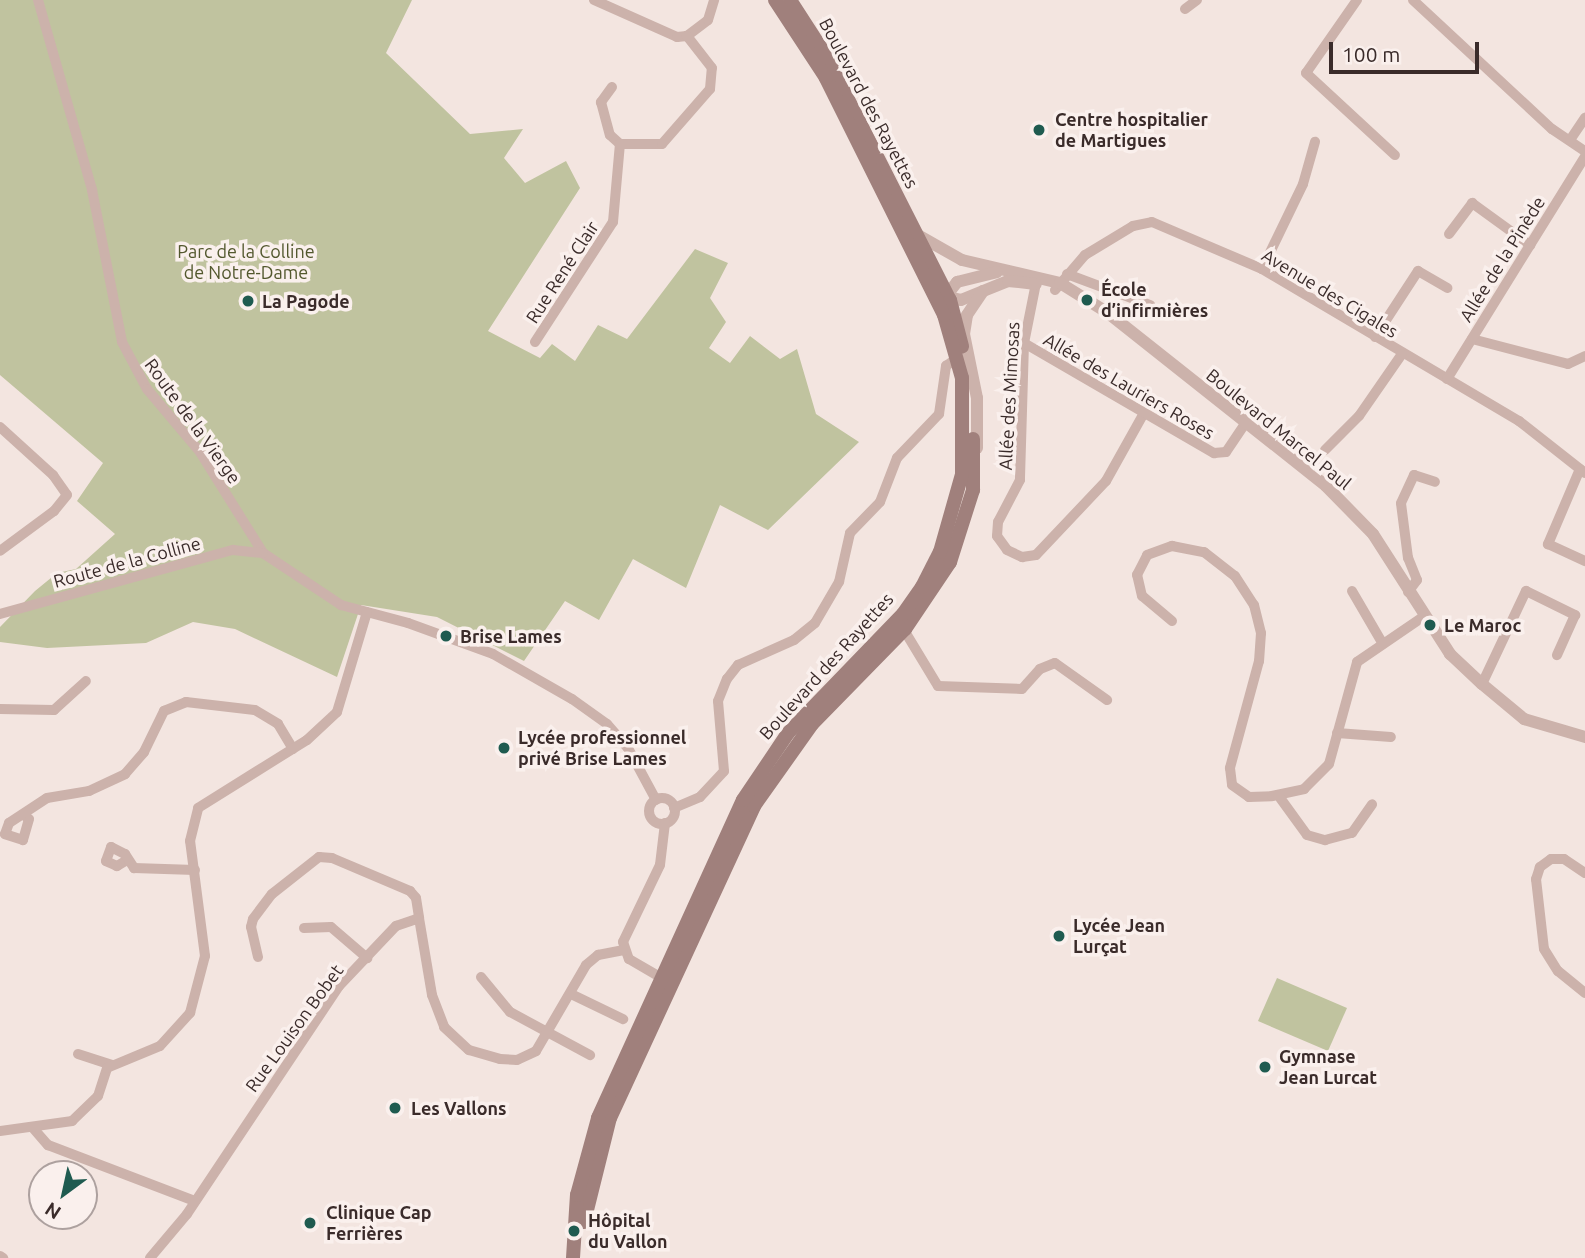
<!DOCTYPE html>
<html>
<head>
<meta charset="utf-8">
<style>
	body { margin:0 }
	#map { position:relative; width:1585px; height:1258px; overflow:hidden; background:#f3e5e0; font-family:Ubuntu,sans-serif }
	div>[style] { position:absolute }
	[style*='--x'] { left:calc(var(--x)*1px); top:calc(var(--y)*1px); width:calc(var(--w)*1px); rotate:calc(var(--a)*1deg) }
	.green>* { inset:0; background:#c0c39f }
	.minor>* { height:10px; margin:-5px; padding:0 5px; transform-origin:5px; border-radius:5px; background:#ccb2ab }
	.minor>.ring { margin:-5px; padding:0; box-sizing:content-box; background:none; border:10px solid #ccb2ab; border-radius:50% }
	.tertiary>* { height:12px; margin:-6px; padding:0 6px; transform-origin:6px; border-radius:6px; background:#ccb2ab }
	.secondary>* { height:14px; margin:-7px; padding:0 7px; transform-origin:7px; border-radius:7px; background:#a0807c }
	.dots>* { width:19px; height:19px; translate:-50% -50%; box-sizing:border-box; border:4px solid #faf0ed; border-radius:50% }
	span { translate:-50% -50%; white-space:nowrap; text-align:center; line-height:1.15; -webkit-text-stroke:7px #faf0ed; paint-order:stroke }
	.street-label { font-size:18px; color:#3a2b2a }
	.poi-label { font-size:18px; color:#3a2b2a; font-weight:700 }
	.left { translate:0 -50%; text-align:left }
	.park-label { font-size:18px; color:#53582e }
	.north { position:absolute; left:28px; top:1160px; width:70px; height:70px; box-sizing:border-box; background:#faf0ed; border:2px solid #ada19f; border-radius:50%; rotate:213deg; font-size:19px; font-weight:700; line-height:28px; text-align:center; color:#3a2b2a }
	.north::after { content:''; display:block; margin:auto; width:24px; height:32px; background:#1f5b50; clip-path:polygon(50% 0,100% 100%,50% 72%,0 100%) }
	.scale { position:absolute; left:1329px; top:42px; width:150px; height:32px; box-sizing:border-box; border:4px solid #3a2b2a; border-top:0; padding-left:9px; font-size:21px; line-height:24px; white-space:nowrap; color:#3a2b2a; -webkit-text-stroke:5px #faf0ed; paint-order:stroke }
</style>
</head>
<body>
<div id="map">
	<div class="green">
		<div style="clip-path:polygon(0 0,412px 0,386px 53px,470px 134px,523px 129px,504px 158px,525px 183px,566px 161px,580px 188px,488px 331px,540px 358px,552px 344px,575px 361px,598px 325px,627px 339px,695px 249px,728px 263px,710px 298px,726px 322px,709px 348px,730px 363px,750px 336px,780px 359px,797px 349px,816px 414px,859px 442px,768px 530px,720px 505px,686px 588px,633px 559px,599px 620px,565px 601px,524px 661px,437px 617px,361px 605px,337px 677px,235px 629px,193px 622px,146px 643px,47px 648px,0 642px,0 627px,35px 591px,57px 573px,76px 569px,115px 534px,77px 501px,103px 463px,0 375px)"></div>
		<div style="clip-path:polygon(1277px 978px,1347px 1008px,1328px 1051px,1258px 1021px)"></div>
	</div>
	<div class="minor">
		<div style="--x:38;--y:0;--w:198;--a:74.1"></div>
		<div style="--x:92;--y:190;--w:155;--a:78.8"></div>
		<div style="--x:122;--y:342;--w:53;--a:62"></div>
		<div style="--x:147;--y:389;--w:82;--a:49.9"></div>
		<div style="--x:200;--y:452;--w:119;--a:58"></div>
		<div style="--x:263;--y:553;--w:94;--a:33.7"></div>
		<div style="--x:341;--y:605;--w:69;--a:15"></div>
		<div style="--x:408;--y:623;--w:90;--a:20"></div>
		<div style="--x:493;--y:654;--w:91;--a:29.7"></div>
		<div style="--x:572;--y:699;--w:43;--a:35.5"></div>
		<div style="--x:607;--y:724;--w:32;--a:49"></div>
		<div style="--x:628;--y:748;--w:59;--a:61.7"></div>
		<div style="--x:594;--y:0;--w:91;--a:24"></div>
		<div style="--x:677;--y:37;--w:10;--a:-6"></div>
		<div style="--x:687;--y:36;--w:26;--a:-37"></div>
		<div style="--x:708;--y:20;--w:21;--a:-73"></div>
		<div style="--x:1357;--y:0;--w:89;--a:124.9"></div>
		<div style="--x:1306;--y:73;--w:121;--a:42.7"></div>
		<div style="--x:1413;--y:0;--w:190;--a:42.9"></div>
		<div style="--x:1552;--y:129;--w:40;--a:34"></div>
		<div style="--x:1185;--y:9;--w:15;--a:-37"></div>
		<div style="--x:612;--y:87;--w:19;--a:126"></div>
		<div style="--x:601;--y:102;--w:34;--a:75"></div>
		<div style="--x:610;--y:135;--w:13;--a:42"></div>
		<div style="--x:1570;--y:140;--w:27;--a:-56"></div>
		<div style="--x:1449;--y:234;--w:39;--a:-53"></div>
		<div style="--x:1472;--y:203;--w:72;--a:35.9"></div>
		<div style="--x:1262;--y:269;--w:94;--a:-64.2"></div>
		<div style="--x:1303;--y:184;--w:44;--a:-74.1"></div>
		<div style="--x:1067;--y:274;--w:89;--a:20.5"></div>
		<div style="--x:1037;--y:278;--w:66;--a:101.3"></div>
		<div style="--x:1024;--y:343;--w:137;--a:91.7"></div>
		<div style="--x:1020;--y:480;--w:47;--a:117.6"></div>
		<div style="--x:998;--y:522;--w:14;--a:94"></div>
		<div style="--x:997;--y:536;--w:17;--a:54"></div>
		<div style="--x:1007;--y:550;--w:17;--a:25"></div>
		<div style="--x:1022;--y:557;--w:14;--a:-8"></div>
		<div style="--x:1036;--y:555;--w:102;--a:-46.6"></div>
		<div style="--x:1106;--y:481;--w:78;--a:-60.8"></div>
		<div style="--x:1055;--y:290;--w:46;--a:-49.4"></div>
		<div style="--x:1085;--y:255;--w:56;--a:-31.1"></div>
		<div style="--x:1133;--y:226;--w:19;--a:-12"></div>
		<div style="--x:1152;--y:222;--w:120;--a:23.1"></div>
		<div style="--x:1262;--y:269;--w:299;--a:30.6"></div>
		<div style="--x:1519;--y:421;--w:84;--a:38.2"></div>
		<div style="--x:1375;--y:337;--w:79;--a:-56.9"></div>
		<div style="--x:1418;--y:271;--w:34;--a:30"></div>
		<div style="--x:1472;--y:339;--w:99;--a:14.6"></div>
		<div style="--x:1568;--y:364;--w:19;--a:-25"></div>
		<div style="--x:535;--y:342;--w:143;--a:-57"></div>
		<div style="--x:613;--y:222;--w:78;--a:-84.9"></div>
		<div style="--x:620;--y:144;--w:42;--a:0"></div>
		<div style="--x:662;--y:144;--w:73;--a:-48.9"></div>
		<div style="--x:710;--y:89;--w:21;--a:-85"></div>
		<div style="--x:712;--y:68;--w:41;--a:-128"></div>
		<div style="--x:1024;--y:343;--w:220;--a:30.1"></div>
		<div style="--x:1214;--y:453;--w:12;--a:-5"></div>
		<div style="--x:1226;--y:452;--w:34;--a:-56"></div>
		<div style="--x:1447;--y:379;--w:262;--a:-58.2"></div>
		<div style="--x:0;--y:427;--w:72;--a:42.2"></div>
		<div style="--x:53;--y:475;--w:24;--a:55"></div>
		<div style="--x:67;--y:495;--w:21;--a:129"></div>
		<div style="--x:54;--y:511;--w:67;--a:143.5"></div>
		<div style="--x:1325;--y:450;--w:48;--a:-45"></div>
		<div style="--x:1359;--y:416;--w:75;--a:-55.3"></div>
		<div style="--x:1580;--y:469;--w:82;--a:113.1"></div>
		<div style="--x:1548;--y:544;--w:41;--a:24.7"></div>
		<div style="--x:1352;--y:591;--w:61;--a:59.7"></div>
		<div style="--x:1408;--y:592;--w:15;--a:-53"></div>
		<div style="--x:1417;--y:580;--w:24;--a:-112"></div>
		<div style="--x:1408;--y:558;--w:55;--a:-97.3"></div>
		<div style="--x:1401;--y:503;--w:31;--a:-65"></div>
		<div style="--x:1414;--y:475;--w:22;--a:18"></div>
		<div style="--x:0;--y:614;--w:242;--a:-15.4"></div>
		<div style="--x:233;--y:550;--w:30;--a:6"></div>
		<div style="--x:1172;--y:621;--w:39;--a:-140"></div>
		<div style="--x:1142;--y:596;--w:22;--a:-103"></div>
		<div style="--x:1137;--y:575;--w:22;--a:-63"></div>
		<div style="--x:1147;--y:555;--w:27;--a:-20"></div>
		<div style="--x:1172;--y:546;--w:33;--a:11"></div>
		<div style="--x:1204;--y:552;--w:39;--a:38"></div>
		<div style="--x:1235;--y:576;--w:35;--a:57"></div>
		<div style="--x:1254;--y:605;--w:29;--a:76"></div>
		<div style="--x:1261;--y:633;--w:28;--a:94"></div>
		<div style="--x:1259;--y:661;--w:111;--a:105.2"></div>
		<div style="--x:1230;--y:768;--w:17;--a:83"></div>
		<div style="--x:1232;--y:785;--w:21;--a:35"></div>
		<div style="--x:1249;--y:797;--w:23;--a:-2"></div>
		<div style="--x:1272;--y:796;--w:33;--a:-12"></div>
		<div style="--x:1304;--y:789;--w:35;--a:-45"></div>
		<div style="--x:1329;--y:764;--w:106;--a:-74.6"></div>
		<div style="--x:1357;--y:662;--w:80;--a:-34.3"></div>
		<div style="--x:901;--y:625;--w:71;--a:58.8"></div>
		<div style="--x:938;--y:686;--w:84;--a:2"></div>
		<div style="--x:1022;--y:689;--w:27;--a:-48"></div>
		<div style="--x:1040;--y:669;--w:16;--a:-22"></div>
		<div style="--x:1055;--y:663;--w:64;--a:35.4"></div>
		<div style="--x:1482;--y:684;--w:103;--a:-64.7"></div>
		<div style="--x:1526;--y:591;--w:55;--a:26.1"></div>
		<div style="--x:1575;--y:615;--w:44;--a:114.2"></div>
		<div style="--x:0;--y:709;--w:54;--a:1.1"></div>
		<div style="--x:54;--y:710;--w:43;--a:-42.2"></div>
		<div style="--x:1337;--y:733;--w:54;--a:4.2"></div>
		<div style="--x:1278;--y:795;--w:49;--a:54.1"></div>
		<div style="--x:1307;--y:835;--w:19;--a:16"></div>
		<div style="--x:1325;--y:840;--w:28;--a:-15"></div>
		<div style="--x:1352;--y:833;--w:35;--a:-55"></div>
		<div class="ring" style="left:649px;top:798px;width:16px;height:16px"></div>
		<div style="--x:674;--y:808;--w:28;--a:-23"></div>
		<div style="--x:700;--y:797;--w:35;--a:-47"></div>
		<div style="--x:724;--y:771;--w:70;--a:-94.9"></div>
		<div style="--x:718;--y:701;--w:24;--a:-68"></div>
		<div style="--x:727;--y:679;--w:18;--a:-52"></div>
		<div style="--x:738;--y:665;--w:61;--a:-24.1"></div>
		<div style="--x:794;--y:640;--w:27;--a:-39"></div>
		<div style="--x:815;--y:623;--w:48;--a:-59.7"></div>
		<div style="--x:839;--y:582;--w:50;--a:-77.3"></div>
		<div style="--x:850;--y:533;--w:43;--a:-45.9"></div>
		<div style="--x:880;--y:502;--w:47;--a:-68.9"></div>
		<div style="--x:897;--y:458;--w:61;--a:-46.3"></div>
		<div style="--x:939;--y:414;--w:49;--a:-81.7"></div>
		<div style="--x:946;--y:366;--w:14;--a:-36"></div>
		<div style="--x:24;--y:815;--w:6;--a:39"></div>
		<div style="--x:29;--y:819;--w:22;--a:106"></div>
		<div style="--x:23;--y:840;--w:19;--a:-162"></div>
		<div style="--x:5;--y:834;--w:12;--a:-70"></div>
		<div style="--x:9;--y:823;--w:45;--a:-33.3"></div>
		<div style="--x:47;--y:798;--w:43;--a:-9.5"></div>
		<div style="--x:89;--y:791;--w:40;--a:-25"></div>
		<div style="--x:125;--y:774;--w:29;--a:-49"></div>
		<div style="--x:144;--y:752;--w:46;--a:-64"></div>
		<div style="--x:164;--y:711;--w:24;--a:-22"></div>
		<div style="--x:186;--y:702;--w:69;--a:6.6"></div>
		<div style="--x:255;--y:710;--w:27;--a:31"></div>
		<div style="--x:278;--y:724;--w:29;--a:59"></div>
		<div style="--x:665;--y:823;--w:42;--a:96.8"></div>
		<div style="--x:660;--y:865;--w:85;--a:115.7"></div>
		<div style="--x:623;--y:942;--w:18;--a:71"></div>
		<div style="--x:629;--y:959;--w:44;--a:30.1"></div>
		<div style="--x:127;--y:860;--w:12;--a:149"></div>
		<div style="--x:117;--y:866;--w:12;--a:-156"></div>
		<div style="--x:106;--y:861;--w:15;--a:-70"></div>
		<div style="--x:111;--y:847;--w:16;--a:27"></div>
		<div style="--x:125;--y:854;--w:17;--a:57"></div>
		<div style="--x:134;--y:868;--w:61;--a:1.9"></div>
		<div style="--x:1585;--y:873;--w:25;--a:-146"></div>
		<div style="--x:1564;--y:859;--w:13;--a:180"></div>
		<div style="--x:1551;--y:859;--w:14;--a:144"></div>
		<div style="--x:1540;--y:867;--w:13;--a:108"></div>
		<div style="--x:1536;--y:879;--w:70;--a:83.5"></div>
		<div style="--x:1544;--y:949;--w:26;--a:58"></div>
		<div style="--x:1558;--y:971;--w:35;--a:39"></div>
		<div style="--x:304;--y:928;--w:27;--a:-2"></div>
		<div style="--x:331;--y:927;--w:48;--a:40.7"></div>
		<div style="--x:258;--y:957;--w:31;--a:-103"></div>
		<div style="--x:251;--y:927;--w:8;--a:-76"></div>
		<div style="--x:253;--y:919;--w:31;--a:-53"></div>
		<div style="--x:272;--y:894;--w:60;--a:-38.2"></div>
		<div style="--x:319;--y:857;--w:13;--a:4"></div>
		<div style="--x:332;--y:858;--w:85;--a:22.9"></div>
		<div style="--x:410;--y:891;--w:9;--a:49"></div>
		<div style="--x:416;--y:898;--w:20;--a:81"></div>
		<div style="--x:481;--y:977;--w:45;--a:50.4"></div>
		<div style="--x:510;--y:1012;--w:91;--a:28.3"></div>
		<div style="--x:571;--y:994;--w:58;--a:25.7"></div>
		<div style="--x:78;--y:1054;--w:36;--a:18"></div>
		<div style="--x:33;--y:1128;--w:23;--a:49"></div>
		<div style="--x:48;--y:1145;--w:157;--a:20.9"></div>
		<div style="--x:0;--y:1131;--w:73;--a:-7.9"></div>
		<div style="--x:72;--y:1121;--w:36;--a:-44"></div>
		<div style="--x:98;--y:1096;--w:29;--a:-72"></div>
		<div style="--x:107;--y:1068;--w:57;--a:-22.5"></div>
		<div style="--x:160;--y:1046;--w:45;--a:-47.7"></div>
		<div style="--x:190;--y:1013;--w:59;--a:-75.3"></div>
		<div style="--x:205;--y:956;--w:116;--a:-97.4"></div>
		<div style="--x:190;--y:841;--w:34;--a:-76"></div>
		<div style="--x:198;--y:808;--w:128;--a:-32"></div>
		<div style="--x:307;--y:740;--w:41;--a:-43"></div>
		<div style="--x:337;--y:712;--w:104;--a:-73.3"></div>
		<div style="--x:0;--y:1256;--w:4;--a:34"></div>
		<div style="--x:150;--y:1258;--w:57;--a:-49.9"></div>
		<div style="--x:187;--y:1214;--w:274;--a:-56.3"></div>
		<div style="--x:339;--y:986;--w:83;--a:-46.5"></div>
		<div style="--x:396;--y:926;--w:24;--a:-19"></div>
		<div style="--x:419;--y:918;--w:78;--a:80.4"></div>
		<div style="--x:432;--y:995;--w:34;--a:69"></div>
		<div style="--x:444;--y:1027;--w:34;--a:43"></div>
		<div style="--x:469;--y:1050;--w:32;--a:16"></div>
		<div style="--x:500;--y:1059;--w:17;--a:3"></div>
		<div style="--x:517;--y:1060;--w:21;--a:-25"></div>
		<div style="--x:536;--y:1051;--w:99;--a:-59.8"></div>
		<div style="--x:586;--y:965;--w:16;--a:-40"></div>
		<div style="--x:598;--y:955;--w:25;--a:-11"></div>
	</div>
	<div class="tertiary">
		<div style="--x:916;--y:234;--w:53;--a:29.5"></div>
		<div style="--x:962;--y:260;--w:101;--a:13.2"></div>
		<div style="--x:1060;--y:283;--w:57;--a:32"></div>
		<div style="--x:1108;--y:313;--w:278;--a:38.4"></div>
		<div style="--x:1326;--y:486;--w:67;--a:45.6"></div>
		<div style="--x:1373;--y:534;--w:143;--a:57.3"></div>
		<div style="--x:1450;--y:654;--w:44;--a:43.2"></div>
		<div style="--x:1482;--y:684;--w:55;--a:39.8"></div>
		<div style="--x:1524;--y:719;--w:64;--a:16.4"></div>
		<div style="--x:944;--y:296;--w:17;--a:13"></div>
		<div style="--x:961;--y:300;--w:51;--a:-22"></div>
		<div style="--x:1008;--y:281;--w:28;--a:6"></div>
		<div style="--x:943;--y:300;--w:23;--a:-52"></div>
		<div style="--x:957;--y:282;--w:41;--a:-14"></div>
		<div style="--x:977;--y:448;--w:50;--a:-90"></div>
		<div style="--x:977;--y:398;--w:65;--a:-101.5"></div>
		<div style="--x:964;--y:334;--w:19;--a:-81"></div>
		<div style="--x:967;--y:315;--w:29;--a:-56"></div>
	</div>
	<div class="secondary">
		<div style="--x:790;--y:0;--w:64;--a:57.1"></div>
		<div style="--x:825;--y:54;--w:276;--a:63.1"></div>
		<div style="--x:950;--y:300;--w:48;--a:75.4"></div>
		<div style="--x:584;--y:1222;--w:107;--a:-76"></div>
		<div style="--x:610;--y:1118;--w:344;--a:-65.2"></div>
		<div style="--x:754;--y:806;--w:100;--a:-54.7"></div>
		<div style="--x:812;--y:724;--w:133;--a:-45.6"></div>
		<div style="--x:905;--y:629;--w:81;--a:-56.1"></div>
		<div style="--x:950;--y:562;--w:76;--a:-72.3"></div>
		<div style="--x:973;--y:490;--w:51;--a:-90"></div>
		<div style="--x:573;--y:1258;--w:63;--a:-86.4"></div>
		<div style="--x:577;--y:1195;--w:80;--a:-74.7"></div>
		<div style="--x:598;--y:1118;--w:349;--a:-65.5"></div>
		<div style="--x:743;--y:800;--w:81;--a:-56.1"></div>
		<div style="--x:788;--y:733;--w:165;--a:-46"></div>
		<div style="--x:903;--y:614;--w:33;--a:-55"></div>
		<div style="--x:922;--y:587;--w:39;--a:-63"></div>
		<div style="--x:940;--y:552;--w:81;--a:-74.2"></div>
		<div style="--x:962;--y:474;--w:96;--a:-90"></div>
		<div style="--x:962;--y:378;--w:66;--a:-105.9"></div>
		<div style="--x:944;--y:315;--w:265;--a:-116.5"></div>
		<div style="--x:826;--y:78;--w:93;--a:-123.2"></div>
	</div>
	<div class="dots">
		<div style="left:1039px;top:130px;background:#1f5b50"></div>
		<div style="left:1087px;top:300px;background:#1f5b50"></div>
		<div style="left:248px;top:301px;background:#1f5b50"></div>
		<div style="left:1430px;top:625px;background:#1f5b50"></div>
		<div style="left:446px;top:636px;background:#1f5b50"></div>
		<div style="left:504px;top:748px;background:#1f5b50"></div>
		<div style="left:1059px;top:936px;background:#1f5b50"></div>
		<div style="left:1265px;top:1067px;background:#1f5b50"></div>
		<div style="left:395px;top:1108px;background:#1f5b50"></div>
		<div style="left:310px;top:1223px;background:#1f5b50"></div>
		<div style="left:574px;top:1231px;background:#1f5b50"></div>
	</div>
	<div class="street-label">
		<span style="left:869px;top:103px;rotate:62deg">Boulevard des Rayettes</span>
		<span style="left:1502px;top:259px;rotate:-58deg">Allée de la Pinède</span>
		<span style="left:562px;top:272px;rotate:-57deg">Rue René Clair</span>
		<span style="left:1330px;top:293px;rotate:31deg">Avenue des Cigales</span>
		<span style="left:1129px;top:386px;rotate:30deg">Allée des Lauriers Roses</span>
		<span style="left:1009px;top:396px;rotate:-87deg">Allée des Mimosas</span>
		<span style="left:193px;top:421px;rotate:54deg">Route de la Vierge</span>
		<span style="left:1279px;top:429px;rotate:39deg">Boulevard Marcel Paul</span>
		<span style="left:127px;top:562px;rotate:-15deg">Route de la Colline</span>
		<span style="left:826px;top:666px;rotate:-48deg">Boulevard des Rayettes</span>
		<span style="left:294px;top:1028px;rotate:-54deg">Rue Louison Bobet</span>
	</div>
	<div class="poi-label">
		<span class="left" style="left:1055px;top:130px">Centre hospitalier<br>de Martigues</span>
		<span class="left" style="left:1101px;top:300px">École<br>d’infirmières</span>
		<span class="left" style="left:262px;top:301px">La Pagode</span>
		<span class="left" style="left:1444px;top:625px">Le Maroc</span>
		<span class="left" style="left:460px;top:636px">Brise Lames</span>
		<span class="left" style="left:518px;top:748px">Lycée professionnel<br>privé Brise Lames</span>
		<span class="left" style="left:1073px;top:936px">Lycée Jean<br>Lurçat</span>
		<span class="left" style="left:1279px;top:1067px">Gymnase<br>Jean Lurcat</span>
		<span class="left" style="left:411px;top:1108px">Les Vallons</span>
		<span class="left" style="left:326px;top:1223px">Clinique Cap<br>Ferrières</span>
		<span class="left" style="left:588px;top:1231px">Hôpital<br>du Vallon</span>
	</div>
	<div class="park-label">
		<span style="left:246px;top:262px">Parc de la Colline<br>de Notre-Dame</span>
	</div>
	<div class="north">N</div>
	<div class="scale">100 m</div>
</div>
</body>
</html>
